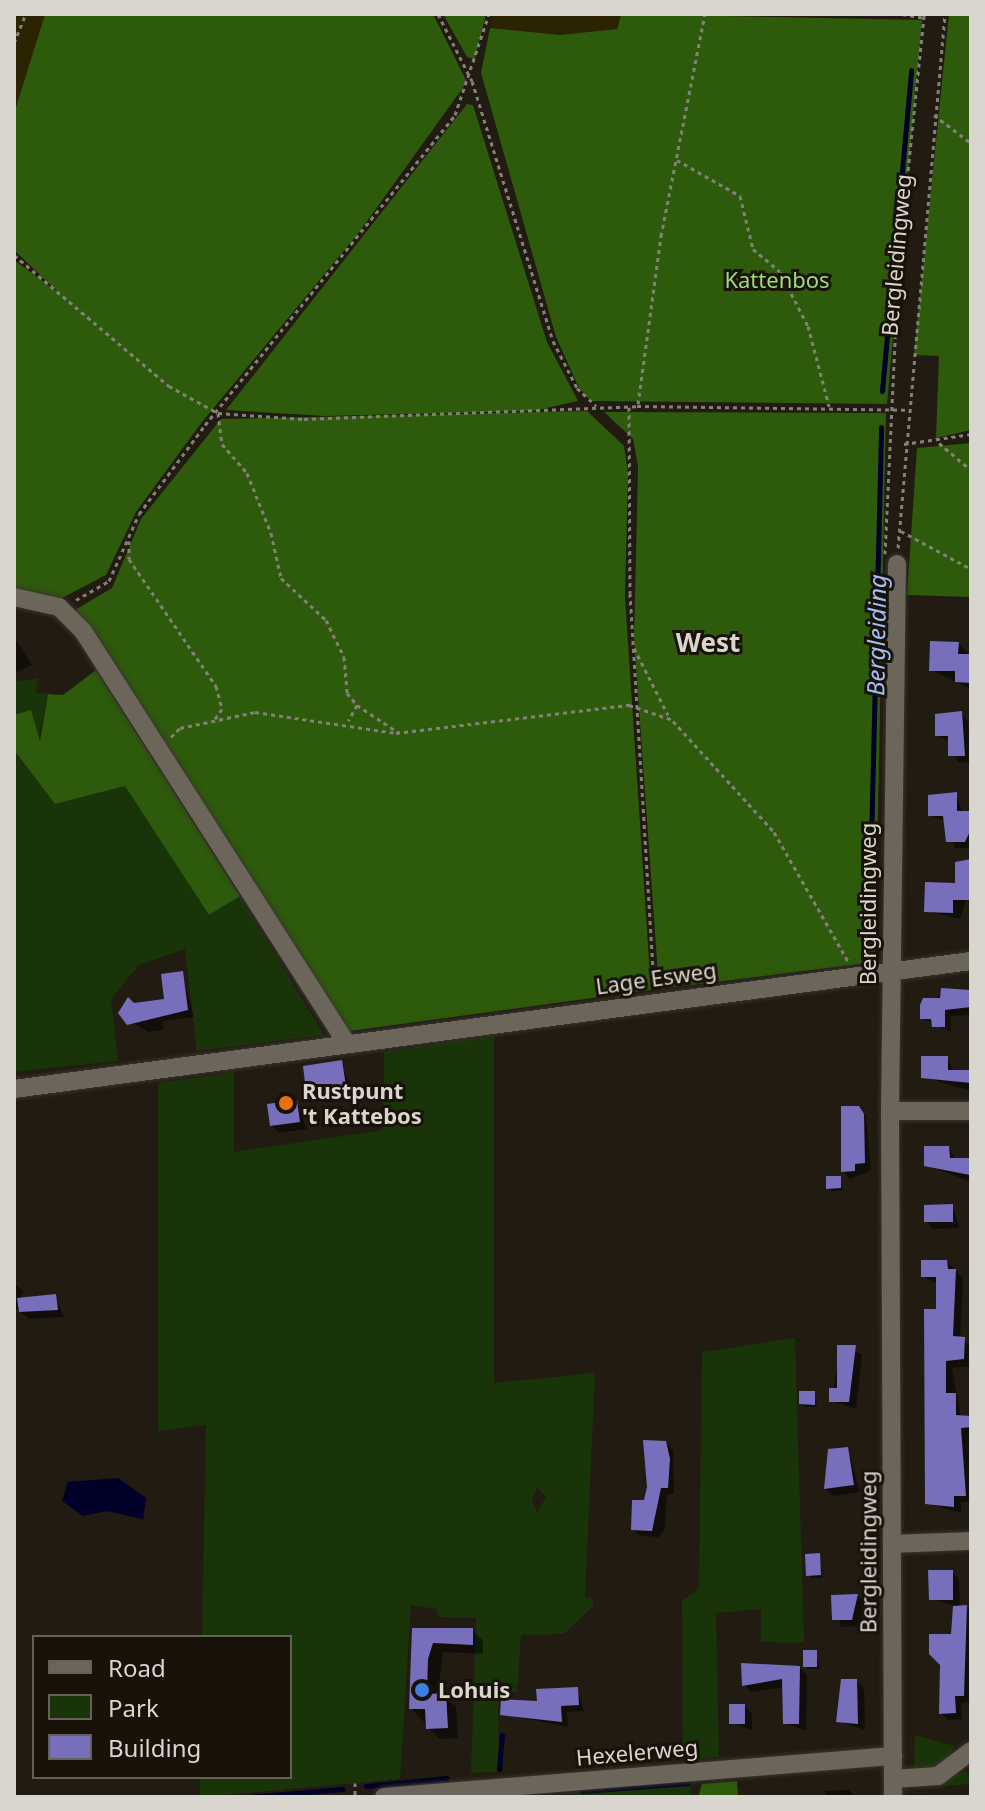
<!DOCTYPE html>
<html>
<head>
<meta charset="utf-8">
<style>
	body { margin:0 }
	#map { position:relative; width:985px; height:1811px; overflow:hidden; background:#211b12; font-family:"Noto Sans",sans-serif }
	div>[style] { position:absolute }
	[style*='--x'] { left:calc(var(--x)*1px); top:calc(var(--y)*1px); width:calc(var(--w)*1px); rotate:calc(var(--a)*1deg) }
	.green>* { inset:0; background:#1a3409 }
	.forest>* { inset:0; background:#2e5a0b }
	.sand>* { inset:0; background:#2b2302 }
	.water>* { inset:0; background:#000028 }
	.shadow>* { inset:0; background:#0007 }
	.stream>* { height:5px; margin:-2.5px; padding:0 2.5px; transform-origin:2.5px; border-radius:2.5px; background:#000028 }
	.building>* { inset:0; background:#776fbb }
	.path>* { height:3px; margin-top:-1.5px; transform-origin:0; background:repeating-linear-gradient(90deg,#858079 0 4px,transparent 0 8px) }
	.roads { filter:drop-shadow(0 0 2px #38342e) drop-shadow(0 0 2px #38342e) }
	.street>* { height:18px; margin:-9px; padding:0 9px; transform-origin:9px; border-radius:9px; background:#6c6559 }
	.dots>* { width:22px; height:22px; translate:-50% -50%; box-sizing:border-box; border:4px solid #181209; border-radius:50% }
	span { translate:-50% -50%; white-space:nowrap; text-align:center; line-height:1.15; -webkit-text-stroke:6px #181209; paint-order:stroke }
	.street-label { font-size:22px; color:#d9d5cf }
	.park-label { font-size:22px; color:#9ddc79 }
	.poi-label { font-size:22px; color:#d9d5cf; font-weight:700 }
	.left { translate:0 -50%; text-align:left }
	.water-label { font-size:24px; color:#a2bef7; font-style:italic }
	.quarter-label { font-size:26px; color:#d9d5cf; font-weight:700 }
	.frame { position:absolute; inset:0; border:16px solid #d9d5cf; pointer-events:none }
	.legend { position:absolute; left:32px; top:1635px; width:260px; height:144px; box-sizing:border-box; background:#181209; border:2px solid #656058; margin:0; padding:10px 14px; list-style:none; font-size:24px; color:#d9d5cf }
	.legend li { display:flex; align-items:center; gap:16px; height:40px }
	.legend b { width:40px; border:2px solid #656058 }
</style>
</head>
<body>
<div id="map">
	<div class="green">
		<div style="clip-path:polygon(38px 678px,36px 693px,48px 694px,38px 742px,31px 711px,14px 715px,14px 682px)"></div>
		<div style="clip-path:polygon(14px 750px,55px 804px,125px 786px,209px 915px,240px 896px,324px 1035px,197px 1051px,185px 949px,139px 965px,111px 999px,118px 1061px,14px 1072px)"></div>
		<div style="clip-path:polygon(evenodd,494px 1035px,494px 1383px,595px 1373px,585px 1597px,593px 1598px,593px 1606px,564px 1634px,521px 1635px,517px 1692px,498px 1692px,499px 1772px,471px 1773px,476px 1618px,438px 1617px,437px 1609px,411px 1605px,400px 1779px,200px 1797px,200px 1777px,290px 1777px,290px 1637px,202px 1637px,206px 1425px,158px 1431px,158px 1083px,234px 1072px,234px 1152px,383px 1130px,384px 1052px,494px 1035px,537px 1487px,546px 1497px,537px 1513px,532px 1500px,537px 1487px)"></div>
		<div style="clip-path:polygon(795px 1338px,804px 1643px,761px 1642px,761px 1609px,716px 1613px,719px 1757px,683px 1760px,682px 1601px,699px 1588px,702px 1352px)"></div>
		<div style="clip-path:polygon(915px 1735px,955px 1746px,938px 1772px,914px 1773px)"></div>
		<div style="clip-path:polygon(971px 1771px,971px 1784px,915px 1788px,914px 1783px)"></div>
		<div style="clip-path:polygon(691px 1786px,691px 1797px,573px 1797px,574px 1793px)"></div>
	</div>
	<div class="forest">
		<div style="clip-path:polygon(45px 14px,433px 14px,467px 82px,360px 231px,202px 422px,136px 512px,106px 575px,60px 599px,14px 597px,14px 260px,59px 293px,14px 250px,14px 113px)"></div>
		<div style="clip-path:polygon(443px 14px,486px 14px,475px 59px,467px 57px)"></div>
		<div style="clip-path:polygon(621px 14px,922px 20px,887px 404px,591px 401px,579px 388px,556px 337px,481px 73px,490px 28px,617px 29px)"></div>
		<div style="clip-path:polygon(949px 14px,971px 14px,971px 430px,936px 438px,939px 356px,914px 355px)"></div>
		<div style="clip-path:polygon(467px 104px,473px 105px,547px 342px,578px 401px,533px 411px,325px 416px,226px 410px)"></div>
		<div style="clip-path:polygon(587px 411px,624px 446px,628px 473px,625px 597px,651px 990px,350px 1031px,75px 610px,112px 588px,141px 519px,221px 419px)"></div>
		<div style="clip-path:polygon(604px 412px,886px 413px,875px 962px,659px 989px,634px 638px,638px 466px,633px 439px)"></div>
		<div style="clip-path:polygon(971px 443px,971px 597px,907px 595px,917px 448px)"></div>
		<div style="clip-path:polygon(96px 670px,240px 896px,209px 915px,125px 786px,55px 804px,14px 750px,14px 715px,31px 710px,40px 741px,48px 694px,63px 695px)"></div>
		<div style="clip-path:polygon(737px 1781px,738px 1797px,698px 1797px,702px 1784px)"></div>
	</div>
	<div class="sand">
		<div style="clip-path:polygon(14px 14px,45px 14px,14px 113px)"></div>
		<div style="clip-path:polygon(493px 14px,621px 14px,617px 29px,560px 35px,490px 28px)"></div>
	</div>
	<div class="water">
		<div style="clip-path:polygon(118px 1478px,146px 1498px,143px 1519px,107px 1511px,83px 1516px,62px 1501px,68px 1482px)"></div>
	</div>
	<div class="shadow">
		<div style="clip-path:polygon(17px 641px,32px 665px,14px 673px,14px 643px)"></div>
		<div style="clip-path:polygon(958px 643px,971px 656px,971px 689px,931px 670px)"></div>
		<div style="clip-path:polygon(961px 713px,968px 721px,971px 763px,958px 762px,950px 743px,937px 735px)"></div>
		<div style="clip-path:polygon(956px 794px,963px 813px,971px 813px,971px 848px,955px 848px,946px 822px,930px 815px)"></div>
		<div style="clip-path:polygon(969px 892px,960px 919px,926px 911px)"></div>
		<div style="clip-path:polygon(182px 973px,194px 1017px,162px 1021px,164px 1030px,148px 1032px,128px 1020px,133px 1005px,166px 1001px)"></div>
		<div style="clip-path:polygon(971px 989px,971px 1015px,951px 1016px,951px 1032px,922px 1018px,943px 990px)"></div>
		<div style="clip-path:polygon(947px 1058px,954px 1072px,971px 1072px,971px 1091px,923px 1077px)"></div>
		<div style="clip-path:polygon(342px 1063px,352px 1093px,316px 1098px,308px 1090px)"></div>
		<div style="clip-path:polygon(297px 1102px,307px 1129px,279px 1133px,271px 1125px)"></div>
		<div style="clip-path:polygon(858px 1108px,866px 1116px,871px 1170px,850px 1179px,843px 1171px)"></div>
		<div style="clip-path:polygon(949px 1148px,956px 1160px,971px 1162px,971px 1182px,926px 1165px)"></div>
		<div style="clip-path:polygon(840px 1178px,843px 1191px,831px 1191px,828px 1188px)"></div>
		<div style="clip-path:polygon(952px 1206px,960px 1228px,933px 1229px,926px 1221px)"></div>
		<div style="clip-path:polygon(947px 1262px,963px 1278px,960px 1339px,971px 1346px,971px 1366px,952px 1368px,961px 1417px,971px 1418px,971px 1502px,961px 1502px,961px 1513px,927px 1503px,938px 1284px,923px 1276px)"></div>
		<div style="clip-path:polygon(14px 1283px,24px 1292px,18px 1300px,55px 1296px,64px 1317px,29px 1319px,14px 1307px)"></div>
		<div style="clip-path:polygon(841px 1347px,862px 1354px,856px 1409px,831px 1401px)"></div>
		<div style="clip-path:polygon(814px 1393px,817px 1407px,805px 1407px,801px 1404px)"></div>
		<div style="clip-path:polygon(666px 1443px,673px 1450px,674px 1494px,667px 1494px,665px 1529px,659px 1537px,640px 1536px,633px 1529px)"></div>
		<div style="clip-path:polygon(848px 1449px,860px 1492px,833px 1496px,826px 1489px)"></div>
		<div style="clip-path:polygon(819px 1555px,823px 1578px,811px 1578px,808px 1575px)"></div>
		<div style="clip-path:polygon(952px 1572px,959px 1579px,960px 1608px,971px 1610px,970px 1702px,961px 1703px,962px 1719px,948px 1720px,941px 1713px,955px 1606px,931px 1599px)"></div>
		<div style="clip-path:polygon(858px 1596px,865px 1603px,859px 1626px,841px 1627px,833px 1597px)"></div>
		<div style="clip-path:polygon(414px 1630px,473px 1630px,483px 1641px,483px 1654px,443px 1652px,438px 1695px,456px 1706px,458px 1738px,439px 1739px,411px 1708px)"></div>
		<div style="clip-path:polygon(816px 1652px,820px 1669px,809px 1669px,805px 1666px)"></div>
		<div style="clip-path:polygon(800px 1668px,807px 1675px,806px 1731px,785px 1723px,784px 1687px,751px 1692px,744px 1685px)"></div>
		<div style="clip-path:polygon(856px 1681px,864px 1688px,865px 1730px,838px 1721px)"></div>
		<div style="clip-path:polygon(577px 1689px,584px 1711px,567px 1712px,568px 1727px,502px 1714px)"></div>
		<div style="clip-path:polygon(745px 1706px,752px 1714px,752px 1730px,731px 1723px)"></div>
		<div style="clip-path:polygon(849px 1790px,855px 1797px,825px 1797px,825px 1791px)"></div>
	</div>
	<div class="stream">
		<div style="--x:882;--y:391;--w:322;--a:-84.8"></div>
		<div style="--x:871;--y:842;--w:415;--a:-88.6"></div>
		<div style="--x:499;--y:1769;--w:34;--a:-85"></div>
		<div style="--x:366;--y:1786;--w:81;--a:-5.6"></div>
		<div style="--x:582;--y:1791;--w:106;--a:-4.3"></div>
		<div style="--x:248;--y:1797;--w:95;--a:-4.8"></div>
	</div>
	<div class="building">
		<div style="clip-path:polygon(930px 641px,959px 642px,958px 654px,971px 654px,971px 683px,955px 682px,955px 671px,929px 671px)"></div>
		<div style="clip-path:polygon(962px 711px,965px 756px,948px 756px,948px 736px,935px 736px,935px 714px)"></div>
		<div style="clip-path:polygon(957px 792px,957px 811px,971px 811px,971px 829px,965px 842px,946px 842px,943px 816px,928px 816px,928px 795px)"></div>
		<div style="clip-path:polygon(971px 859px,971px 900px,953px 900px,953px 913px,924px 912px,925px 882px,955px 883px,955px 862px)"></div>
		<div style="clip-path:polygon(183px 971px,188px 1010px,127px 1025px,118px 1013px,128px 997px,134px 1003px,164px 999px,161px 974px)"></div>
		<div style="clip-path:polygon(941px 988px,971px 990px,971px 1007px,945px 1010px,945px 1027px,932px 1027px,931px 1019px,920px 1019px,920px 1005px,923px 998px,940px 998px)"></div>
		<div style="clip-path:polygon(921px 1056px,948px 1056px,948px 1070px,971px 1070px,971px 1083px,921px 1078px)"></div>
		<div style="clip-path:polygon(342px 1060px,346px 1086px,306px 1091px,303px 1066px)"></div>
		<div style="clip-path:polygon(297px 1100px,300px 1122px,270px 1126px,267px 1104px)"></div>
		<div style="clip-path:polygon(841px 1106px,859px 1106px,864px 1114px,865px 1163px,855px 1164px,855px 1171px,841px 1172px)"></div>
		<div style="clip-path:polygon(924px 1146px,949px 1146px,950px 1158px,970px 1158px,970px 1175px,924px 1166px)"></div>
		<div style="clip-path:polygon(826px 1176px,841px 1176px,841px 1188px,826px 1189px)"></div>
		<div style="clip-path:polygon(953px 1204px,953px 1222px,924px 1222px,924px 1205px)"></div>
		<div style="clip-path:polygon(921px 1260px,947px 1260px,948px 1269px,956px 1269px,953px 1336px,965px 1337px,964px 1359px,946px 1361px,946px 1393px,956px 1393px,956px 1415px,971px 1416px,971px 1427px,961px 1428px,966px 1496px,954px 1496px,954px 1507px,925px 1504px,924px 1309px,936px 1309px,936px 1277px,921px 1277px)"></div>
		<div style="clip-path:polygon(56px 1294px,58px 1310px,19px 1312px,17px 1298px)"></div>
		<div style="clip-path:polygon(837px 1345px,856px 1345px,849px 1402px,829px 1402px,829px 1388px,837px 1388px)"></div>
		<div style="clip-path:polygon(799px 1391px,815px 1391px,815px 1405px,799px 1404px)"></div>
		<div style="clip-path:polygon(643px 1440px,666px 1441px,670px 1459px,668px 1488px,661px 1488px,652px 1531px,631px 1530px,632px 1500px,644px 1500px,647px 1487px)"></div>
		<div style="clip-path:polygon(848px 1447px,854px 1485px,824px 1489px,828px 1449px)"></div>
		<div style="clip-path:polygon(820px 1553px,821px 1575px,806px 1576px,805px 1554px)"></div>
		<div style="clip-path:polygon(928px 1570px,953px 1570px,953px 1600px,929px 1600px)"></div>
		<div style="clip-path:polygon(858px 1594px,852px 1620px,832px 1620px,831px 1595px)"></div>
		<div style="clip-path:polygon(967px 1605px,964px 1696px,955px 1696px,956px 1713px,939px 1714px,940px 1665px,929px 1654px,929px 1634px,951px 1634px,953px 1606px)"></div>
		<div style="clip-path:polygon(412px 1628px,473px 1628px,473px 1645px,433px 1643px,428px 1659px,427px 1694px,446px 1693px,448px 1728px,426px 1729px,425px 1709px,409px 1709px)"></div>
		<div style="clip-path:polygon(803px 1650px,817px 1650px,817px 1667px,803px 1667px)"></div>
		<div style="clip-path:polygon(741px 1663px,800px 1666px,799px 1724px,783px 1724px,782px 1679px,742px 1686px)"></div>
		<div style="clip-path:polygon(841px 1679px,857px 1679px,858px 1724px,836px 1722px)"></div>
		<div style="clip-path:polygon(578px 1687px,579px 1705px,561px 1706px,562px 1722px,500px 1715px,501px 1699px,537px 1701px,536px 1689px)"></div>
		<div style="clip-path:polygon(729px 1704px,745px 1704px,745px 1724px,729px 1724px)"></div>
	</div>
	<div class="path">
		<div style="--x:438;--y:14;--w:75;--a:63.1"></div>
		<div style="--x:472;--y:81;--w:272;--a:72.7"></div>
		<div style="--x:553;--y:341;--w:53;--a:62.9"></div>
		<div style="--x:577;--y:388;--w:26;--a:43"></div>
		<div style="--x:902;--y:14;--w:22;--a:10"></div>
		<div style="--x:14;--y:43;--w:31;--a:-68"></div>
		<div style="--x:934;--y:115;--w:46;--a:37.1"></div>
		<div style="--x:677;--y:160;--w:73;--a:29.7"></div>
		<div style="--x:740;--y:196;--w:55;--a:76.2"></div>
		<div style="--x:753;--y:249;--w:35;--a:40"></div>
		<div style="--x:780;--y:272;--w:61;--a:62.6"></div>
		<div style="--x:808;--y:326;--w:83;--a:75.3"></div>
		<div style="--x:14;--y:255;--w:203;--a:40.2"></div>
		<div style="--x:169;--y:386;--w:56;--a:28.9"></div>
		<div style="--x:218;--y:413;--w:86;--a:4"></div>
		<div style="--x:304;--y:419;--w:333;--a:-2.2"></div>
		<div style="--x:637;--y:406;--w:270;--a:0.8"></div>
		<div style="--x:638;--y:404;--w:170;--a:-82.2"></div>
		<div style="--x:661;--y:236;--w:226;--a:-78.8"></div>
		<div style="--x:629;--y:407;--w:186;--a:89.7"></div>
		<div style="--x:630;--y:593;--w:394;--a:86.5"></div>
		<div style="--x:218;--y:413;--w:31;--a:83"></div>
		<div style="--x:222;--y:444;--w:38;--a:49"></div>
		<div style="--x:247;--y:473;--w:65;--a:68.2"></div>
		<div style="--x:271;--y:533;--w:46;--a:77.5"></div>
		<div style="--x:281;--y:578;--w:62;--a:43"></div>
		<div style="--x:326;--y:620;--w:41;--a:64.1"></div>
		<div style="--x:344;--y:657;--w:36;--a:85"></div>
		<div style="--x:347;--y:693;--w:16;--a:50"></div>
		<div style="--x:357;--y:705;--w:18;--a:119"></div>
		<div style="--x:939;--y:443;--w:42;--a:40.2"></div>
		<div style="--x:904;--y:444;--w:68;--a:-8.5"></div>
		<div style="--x:901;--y:531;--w:80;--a:28.5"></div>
		<div style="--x:129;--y:541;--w:18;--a:90"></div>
		<div style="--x:129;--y:559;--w:154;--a:55.6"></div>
		<div style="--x:216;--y:686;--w:24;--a:75"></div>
		<div style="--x:222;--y:709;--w:12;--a:125"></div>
		<div style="--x:898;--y:548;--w:536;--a:-84.97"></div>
		<div style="--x:885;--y:554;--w:296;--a:-87.3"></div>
		<div style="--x:899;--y:258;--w:245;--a:-84.1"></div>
		<div style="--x:76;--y:600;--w:38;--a:-30"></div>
		<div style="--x:109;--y:581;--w:73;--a:-65.9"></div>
		<div style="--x:139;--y:514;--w:111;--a:-53.4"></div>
		<div style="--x:205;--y:425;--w:398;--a:-51.1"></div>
		<div style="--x:455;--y:115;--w:107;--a:-71.4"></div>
		<div style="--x:634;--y:648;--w:75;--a:63.1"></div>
		<div style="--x:357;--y:705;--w:50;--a:33.7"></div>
		<div style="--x:673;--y:721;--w:150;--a:47.7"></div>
		<div style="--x:774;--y:832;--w:149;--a:60.2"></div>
		<div style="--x:171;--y:737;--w:13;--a:-45"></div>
		<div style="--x:180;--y:728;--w:77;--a:-12"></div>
		<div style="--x:255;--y:712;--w:143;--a:8.5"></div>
		<div style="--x:396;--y:733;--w:235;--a:-6.9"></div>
		<div style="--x:629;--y:705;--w:46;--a:18.8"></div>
		<div style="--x:355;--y:1783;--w:14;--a:90"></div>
	</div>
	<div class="roads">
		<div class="street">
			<div style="--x:14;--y:597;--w:46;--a:12.5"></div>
			<div style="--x:59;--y:607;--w:34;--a:45"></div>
			<div style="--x:83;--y:631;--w:490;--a:57.4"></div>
			<div style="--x:14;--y:1089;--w:966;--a:-7.62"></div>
			<div style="--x:890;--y:1111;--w:81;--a:0"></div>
			<div style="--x:892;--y:1544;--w:79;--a:-2.2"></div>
			<div style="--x:893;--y:1779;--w:45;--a:-3.8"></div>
			<div style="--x:938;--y:1776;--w:41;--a:-37.1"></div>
			<div style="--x:384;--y:1797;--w:511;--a:-4.61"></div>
			<div style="--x:893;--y:1797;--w:686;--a:-90.25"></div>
			<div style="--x:890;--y:1111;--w:547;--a:-89.27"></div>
		</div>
	</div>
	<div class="dots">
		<div style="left:286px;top:1103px;background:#e8710a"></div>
		<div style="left:422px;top:1690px;background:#3f7fe0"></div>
	</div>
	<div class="street-label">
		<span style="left:896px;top:255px;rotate:-85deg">Bergleidingweg</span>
		<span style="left:868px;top:904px;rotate:-90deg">Bergleidingweg</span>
		<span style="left:656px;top:978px;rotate:-8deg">Lage Esweg</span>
		<span style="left:868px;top:1552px;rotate:-90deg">Bergleidingweg</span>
		<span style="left:637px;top:1752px;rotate:-5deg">Hexelerweg</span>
	</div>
	<div class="park-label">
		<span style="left:777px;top:280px">Kattenbos</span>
	</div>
	<div class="poi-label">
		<span class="left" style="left:302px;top:1103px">Rustpunt<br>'t Kattebos</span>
		<span class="left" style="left:438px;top:1690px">Lohuis</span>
	</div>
	<div class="water-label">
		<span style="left:876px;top:635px;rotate:-89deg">Bergleiding</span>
	</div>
	<div class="quarter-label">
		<span style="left:708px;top:643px">West</span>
	</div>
	<div class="frame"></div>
	<ul class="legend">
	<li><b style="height:10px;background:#6c6559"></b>Road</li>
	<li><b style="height:22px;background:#1a3409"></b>Park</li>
	<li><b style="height:22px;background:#776fbb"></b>Building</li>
	</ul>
</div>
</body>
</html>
